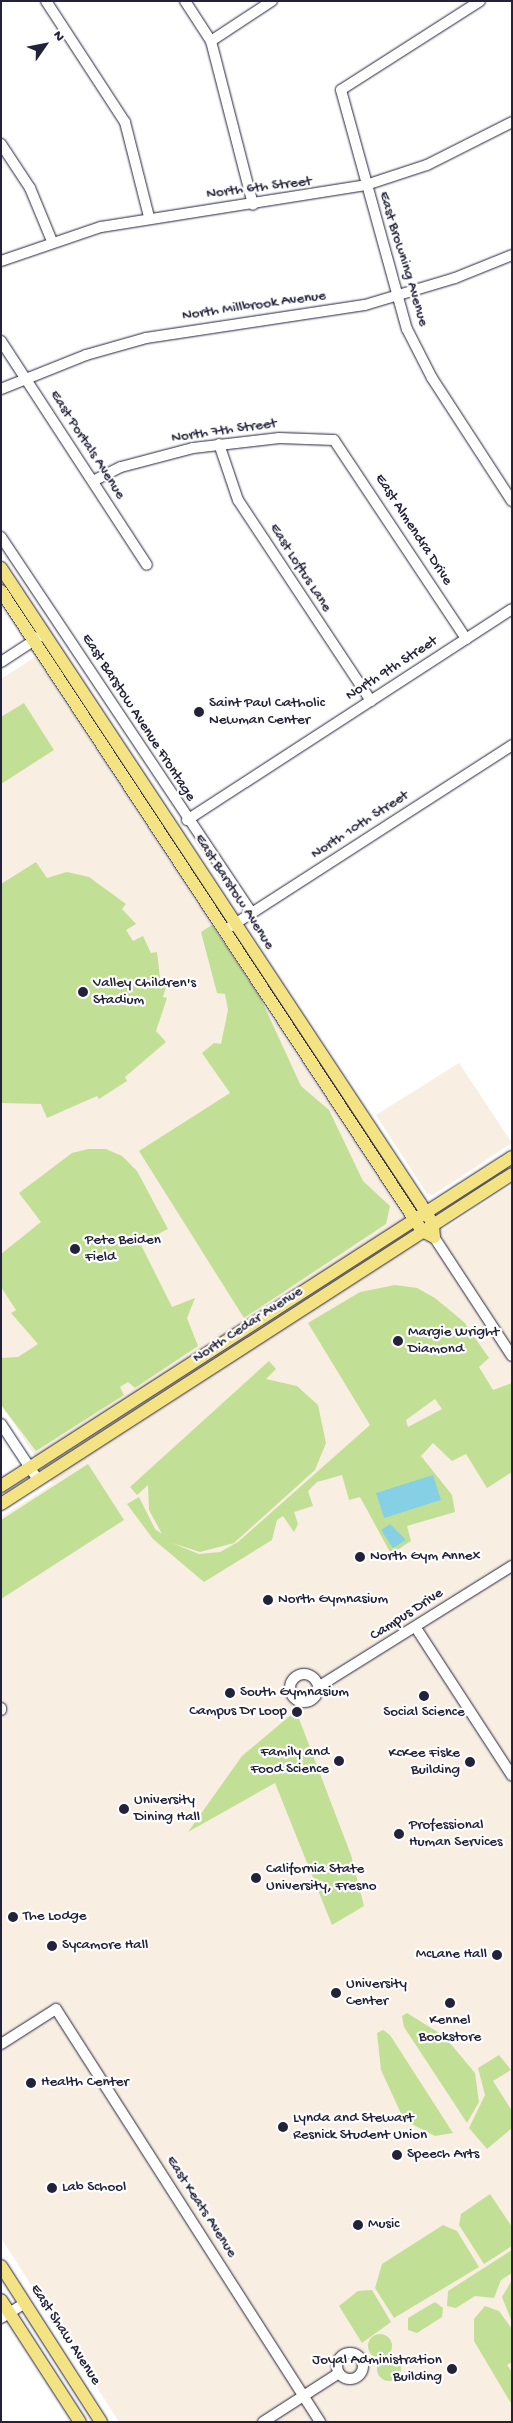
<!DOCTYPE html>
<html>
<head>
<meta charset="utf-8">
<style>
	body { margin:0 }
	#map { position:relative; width:513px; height:2423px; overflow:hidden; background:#fff; font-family:"Gochi Hand",sans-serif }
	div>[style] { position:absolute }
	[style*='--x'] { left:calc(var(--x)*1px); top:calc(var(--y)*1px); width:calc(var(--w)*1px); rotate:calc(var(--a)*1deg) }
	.built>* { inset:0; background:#f9eee2 }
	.green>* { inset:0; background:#c2df96 }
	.round { border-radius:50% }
	.water>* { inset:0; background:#85d0e5 }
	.roads { filter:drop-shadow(0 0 1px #22223b) drop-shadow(0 0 1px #22223b) }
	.minor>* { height:10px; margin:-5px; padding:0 5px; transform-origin:5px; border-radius:5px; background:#fff }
	.minor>.ring { margin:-5px; padding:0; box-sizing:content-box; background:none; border:10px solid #fff; border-radius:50% }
	.major>* { height:12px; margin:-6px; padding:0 6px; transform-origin:6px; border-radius:6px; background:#f4e382 }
	.dots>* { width:14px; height:14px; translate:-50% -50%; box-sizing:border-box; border:2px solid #fff; border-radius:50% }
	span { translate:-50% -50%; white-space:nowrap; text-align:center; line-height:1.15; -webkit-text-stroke:4.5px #fff; paint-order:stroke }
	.street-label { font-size:15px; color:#22223b }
	.poi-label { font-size:15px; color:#22223b }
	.left { translate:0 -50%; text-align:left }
	.right { translate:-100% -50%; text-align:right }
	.frame { position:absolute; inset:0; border:2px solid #22223b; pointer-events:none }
	.north { position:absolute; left:20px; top:20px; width:50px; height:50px; -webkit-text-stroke:4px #fff; paint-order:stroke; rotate:57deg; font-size:14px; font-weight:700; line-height:20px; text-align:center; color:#22223b }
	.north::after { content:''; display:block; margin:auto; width:18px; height:22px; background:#22223b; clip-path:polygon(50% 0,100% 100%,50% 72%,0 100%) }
</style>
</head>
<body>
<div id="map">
	<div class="built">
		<div style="clip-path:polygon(35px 657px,421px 1244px,512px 1185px,512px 2422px,119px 2422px,1px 2238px,1px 1517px,53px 1484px,1px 1404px,1px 679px)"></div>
		<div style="clip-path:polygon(459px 1063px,512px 1143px,433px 1195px,427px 1194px,376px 1115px)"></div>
	</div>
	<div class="green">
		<div style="clip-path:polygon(24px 703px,54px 750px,1px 784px,1px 717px)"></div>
		<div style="clip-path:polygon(36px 862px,47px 878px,67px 872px,89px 877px,126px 904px,122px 909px,136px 924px,126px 930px,133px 941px,143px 936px,151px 953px,157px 952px,160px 978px,166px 987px,163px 997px,167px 998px,156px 1031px,166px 1042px,125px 1077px,127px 1081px,99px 1099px,97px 1096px,47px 1118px,41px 1104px,1px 1103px,1px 884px)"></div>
		<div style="clip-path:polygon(212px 925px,261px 999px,301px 1086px,329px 1110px,363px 1181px,390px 1206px,386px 1224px,244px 1318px,139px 1151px,230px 1093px,202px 1053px,214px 1043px,221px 1044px,228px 1010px,225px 994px,217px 993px,201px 932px)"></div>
		<div style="clip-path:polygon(88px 1149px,106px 1149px,122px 1156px,137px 1171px,168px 1229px,140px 1243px,172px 1307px,195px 1298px,187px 1318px,198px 1346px,135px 1388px,128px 1382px,120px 1387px,124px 1395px,36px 1451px,1px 1405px,1px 1358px,18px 1357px,38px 1344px,11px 1313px,16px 1310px,1px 1287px,1px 1254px,41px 1222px,19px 1193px,72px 1153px)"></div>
		<div style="clip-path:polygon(evenodd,395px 1285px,417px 1288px,435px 1298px,464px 1322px,489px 1358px,479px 1367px,493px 1390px,512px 1383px,512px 1472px,487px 1488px,466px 1454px,452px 1461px,433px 1443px,421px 1456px,452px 1495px,455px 1512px,407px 1526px,411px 1541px,391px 1554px,360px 1497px,349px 1500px,342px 1475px,317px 1482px,308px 1491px,313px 1506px,294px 1512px,298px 1524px,294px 1532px,283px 1516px,277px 1520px,272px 1540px,204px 1582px,153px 1539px,127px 1504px,139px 1497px,155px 1529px,162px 1534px,149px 1510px,148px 1485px,137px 1495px,130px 1487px,269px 1361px,276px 1369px,266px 1379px,297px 1386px,318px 1405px,326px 1443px,315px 1470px,234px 1543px,200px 1552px,172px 1543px,199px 1554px,220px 1552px,238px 1542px,370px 1425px,308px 1323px,360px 1292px,395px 1285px,435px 1399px,442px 1409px,408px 1427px,406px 1420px,435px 1399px)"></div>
		<div style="clip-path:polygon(88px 1464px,124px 1520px,1px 1599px,1px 1520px)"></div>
		<div style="clip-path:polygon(292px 1714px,298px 1716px,351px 1855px,364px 1906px,332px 1925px,275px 1783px,188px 1832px,242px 1756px)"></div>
		<div style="clip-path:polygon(407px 2013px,444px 2036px,475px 2073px,479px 2102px,467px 2123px,404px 2027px,402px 2016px)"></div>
		<div style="clip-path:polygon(383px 2030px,390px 2035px,453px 2133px,435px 2136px,404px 2120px,381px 2070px,377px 2033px)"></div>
		<div style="clip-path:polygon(499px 2055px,511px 2070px,493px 2081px,512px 2111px,512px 2128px,487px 2149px,469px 2128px,485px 2095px,478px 2068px)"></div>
		<div style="clip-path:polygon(490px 2194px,512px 2227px,512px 2246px,484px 2264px,459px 2225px,461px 2214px)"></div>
		<div style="clip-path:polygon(443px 2225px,457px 2231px,479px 2267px,394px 2318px,375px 2288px,382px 2264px)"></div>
		<div style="clip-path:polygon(512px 2250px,512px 2273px,501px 2280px,494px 2298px,475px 2296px,456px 2308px,447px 2306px,448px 2291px)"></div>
		<div style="clip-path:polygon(512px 2280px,512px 2322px,502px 2297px)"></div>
		<div style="clip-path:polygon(372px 2290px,391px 2322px,362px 2343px,339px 2306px,358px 2291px)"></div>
		<div style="clip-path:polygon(435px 2302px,443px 2308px,442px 2317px,417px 2333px,408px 2330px,408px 2318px)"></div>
		<div style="clip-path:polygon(485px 2306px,499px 2311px,512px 2329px,512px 2362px,507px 2365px,512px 2372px,512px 2405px,474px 2341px,474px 2319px)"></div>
		<div class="round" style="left:368px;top:2334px;width:24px;height:24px"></div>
		<div class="round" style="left:377px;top:2357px;width:24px;height:24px"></div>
	</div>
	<div class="water">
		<div style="clip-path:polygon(433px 1475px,441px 1500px,384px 1518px,376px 1493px)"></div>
		<div style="clip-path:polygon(390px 1524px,406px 1540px,393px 1548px,381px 1530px)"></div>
	</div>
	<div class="roads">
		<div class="minor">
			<div style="--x:46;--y:1;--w:145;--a:56.9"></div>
			<div style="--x:125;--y:122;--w:98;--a:75.8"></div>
			<div style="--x:185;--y:1;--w:48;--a:57"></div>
			<div style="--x:211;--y:41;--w:169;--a:75.6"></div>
			<div style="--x:480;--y:1;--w:165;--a:147.4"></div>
			<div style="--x:341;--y:90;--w:248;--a:74.6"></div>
			<div style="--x:407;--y:329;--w:55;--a:63"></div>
			<div style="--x:432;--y:378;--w:147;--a:57"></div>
			<div style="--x:211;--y:41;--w:73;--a:-33.3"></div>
			<div style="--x:1;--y:144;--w:53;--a:56.6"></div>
			<div style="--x:30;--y:188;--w:57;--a:67.5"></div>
			<div style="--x:1;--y:261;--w:106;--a:-18.8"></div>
			<div style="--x:101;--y:227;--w:268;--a:-9"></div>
			<div style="--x:366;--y:185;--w:64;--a:-18.2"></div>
			<div style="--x:427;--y:165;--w:95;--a:-26.8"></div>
			<div style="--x:1;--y:341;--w:267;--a:56.9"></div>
			<div style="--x:1;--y:389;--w:92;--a:-21.8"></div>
			<div style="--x:86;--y:355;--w:62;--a:-15.8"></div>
			<div style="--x:146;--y:338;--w:221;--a:-8.6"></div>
			<div style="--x:365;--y:305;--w:94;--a:-16.7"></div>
			<div style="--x:455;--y:278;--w:61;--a:-22"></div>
			<div style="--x:219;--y:444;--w:59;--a:71.3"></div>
			<div style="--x:238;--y:500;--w:241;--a:56.5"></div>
			<div style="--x:93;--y:481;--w:31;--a:-27"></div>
			<div style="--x:121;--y:467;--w:74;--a:-14.8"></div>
			<div style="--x:193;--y:448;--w:87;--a:-6.6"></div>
			<div style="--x:279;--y:438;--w:55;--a:2.1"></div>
			<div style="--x:334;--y:440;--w:239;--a:56.4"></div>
			<div style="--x:1;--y:537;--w:452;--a:56.3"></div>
			<div style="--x:1;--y:662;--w:51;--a:-33.1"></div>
			<div style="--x:187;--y:820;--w:387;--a:-33"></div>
			<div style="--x:230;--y:927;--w:336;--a:-32.8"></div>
			<div style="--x:434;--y:1237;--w:142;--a:56.8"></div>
			<div style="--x:1;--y:1424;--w:67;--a:56.5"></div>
			<div style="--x:416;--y:1628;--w:176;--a:57"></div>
			<div class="ring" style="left:290px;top:1674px;width:18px;height:18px"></div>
			<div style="--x:318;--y:1687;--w:229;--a:-32"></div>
			<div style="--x:1;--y:1708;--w:2;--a:90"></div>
			<div style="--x:1;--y:2044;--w:65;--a:-32.5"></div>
			<div style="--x:56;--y:2009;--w:490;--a:57.4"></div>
			<div style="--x:1;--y:2318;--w:28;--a:-32"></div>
			<div class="ring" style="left:337px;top:2353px;width:16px;height:16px"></div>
			<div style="--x:263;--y:2422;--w:90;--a:-32.8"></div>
		</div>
		<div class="major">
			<div style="--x:1;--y:568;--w:761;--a:56.58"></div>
			<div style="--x:420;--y:1203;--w:25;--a:58"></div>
			<div style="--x:433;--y:1224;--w:13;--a:86"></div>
			<div style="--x:434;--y:1237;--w:13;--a:-153"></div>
			<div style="--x:422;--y:1231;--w:13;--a:-122"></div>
			<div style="--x:415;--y:1220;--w:753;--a:-123.35"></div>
			<div style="--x:1;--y:1486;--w:608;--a:-32.77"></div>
			<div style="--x:1;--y:1504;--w:608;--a:-32.85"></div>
			<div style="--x:1;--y:2266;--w:185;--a:57.3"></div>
			<div style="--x:1;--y:2300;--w:145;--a:57.1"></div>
		</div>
	</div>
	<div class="dots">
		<div style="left:199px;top:712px;background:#22223b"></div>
		<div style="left:83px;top:992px;background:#22223b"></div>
		<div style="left:75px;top:1249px;background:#22223b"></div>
		<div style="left:398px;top:1341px;background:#22223b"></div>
		<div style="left:360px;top:1557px;background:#22223b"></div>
		<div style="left:268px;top:1600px;background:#22223b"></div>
		<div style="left:230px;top:1693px;background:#22223b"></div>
		<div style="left:424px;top:1696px;background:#22223b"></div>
		<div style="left:297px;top:1712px;background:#22223b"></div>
		<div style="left:339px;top:1761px;background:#22223b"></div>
		<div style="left:470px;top:1762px;background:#22223b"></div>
		<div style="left:124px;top:1809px;background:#22223b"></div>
		<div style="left:399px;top:1834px;background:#22223b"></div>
		<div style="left:256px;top:1878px;background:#22223b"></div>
		<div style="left:13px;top:1917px;background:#22223b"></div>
		<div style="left:52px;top:1946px;background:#22223b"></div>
		<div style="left:497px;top:1955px;background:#22223b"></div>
		<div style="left:336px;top:1993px;background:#22223b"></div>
		<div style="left:450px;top:2003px;background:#22223b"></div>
		<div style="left:31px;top:2083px;background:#22223b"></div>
		<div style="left:283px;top:2127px;background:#22223b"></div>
		<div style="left:397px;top:2155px;background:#22223b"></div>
		<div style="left:52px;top:2188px;background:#22223b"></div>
		<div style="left:358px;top:2225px;background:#22223b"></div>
		<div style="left:452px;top:2369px;background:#22223b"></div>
	</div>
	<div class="street-label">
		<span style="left:259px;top:188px;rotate:-7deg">North 6th Street</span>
		<span style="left:403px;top:259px;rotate:73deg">East Browning Avenue</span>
		<span style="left:254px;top:306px;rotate:-8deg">North Millbrook Avenue</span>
		<span style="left:224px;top:431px;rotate:-8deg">North 7th Street</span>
		<span style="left:87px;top:445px;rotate:57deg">East Portals Avenue</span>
		<span style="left:413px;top:530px;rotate:57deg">East Almendra Drive</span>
		<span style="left:300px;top:568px;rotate:57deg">East Loftus Lane</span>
		<span style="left:392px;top:669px;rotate:-33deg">North 9th Street</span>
		<span style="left:138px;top:718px;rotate:57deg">East Barstow Avenue Frontage</span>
		<span style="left:360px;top:825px;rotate:-33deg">North 10th Street</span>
		<span style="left:234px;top:892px;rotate:57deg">East Barstow Avenue</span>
		<span style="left:248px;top:1325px;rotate:-33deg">North Cedar Avenue</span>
		<span style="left:407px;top:1615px;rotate:-33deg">Campus Drive</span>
		<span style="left:201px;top:2207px;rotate:57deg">East Keats Avenue</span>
		<span style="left:65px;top:2335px;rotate:57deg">East Shaw Avenue</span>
	</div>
	<div class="poi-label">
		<span class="left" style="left:209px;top:712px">Saint Paul Catholic<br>Newman Center</span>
		<span class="left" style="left:93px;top:992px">Valley Children's<br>Stadium</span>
		<span class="left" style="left:85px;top:1249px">Pete Beiden<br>Field</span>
		<span class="left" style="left:408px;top:1341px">Margie Wright<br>Diamond</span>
		<span class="left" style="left:370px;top:1557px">North Gym Annex</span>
		<span class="left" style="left:278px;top:1600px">North Gymnasium</span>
		<span class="left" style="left:240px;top:1693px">South Gymnasium</span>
		<span class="right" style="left:287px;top:1712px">Campus Dr Loop</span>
		<span style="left:424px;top:1713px">Social Science</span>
		<span class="right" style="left:329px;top:1761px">Family and<br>Food Science</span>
		<span class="right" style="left:460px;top:1762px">KcKee Fiske<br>Building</span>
		<span class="left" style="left:134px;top:1809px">University<br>Dining Hall</span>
		<span class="left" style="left:409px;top:1834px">Professional<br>Human Services</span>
		<span class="left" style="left:266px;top:1878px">California State<br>University, Fresno</span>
		<span class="left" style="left:23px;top:1917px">The Lodge</span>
		<span class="left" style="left:62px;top:1946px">Sycamore Hall</span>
		<span class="right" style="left:487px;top:1955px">McLane Hall</span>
		<span class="left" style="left:346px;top:1993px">University<br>Center</span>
		<span style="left:450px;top:2029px">Kennel<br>Bookstore</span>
		<span class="left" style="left:41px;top:2083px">Health Center</span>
		<span class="left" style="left:293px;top:2127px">Lynda and Stewart<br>Resnick Student Union</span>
		<span class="left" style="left:407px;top:2155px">Speech Arts</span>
		<span class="left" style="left:62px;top:2188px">Lab School</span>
		<span class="left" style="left:368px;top:2225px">Music</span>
		<span class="right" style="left:442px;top:2369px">Joyal Administration<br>Building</span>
	</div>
	<div class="frame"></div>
	<div class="north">N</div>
</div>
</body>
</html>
